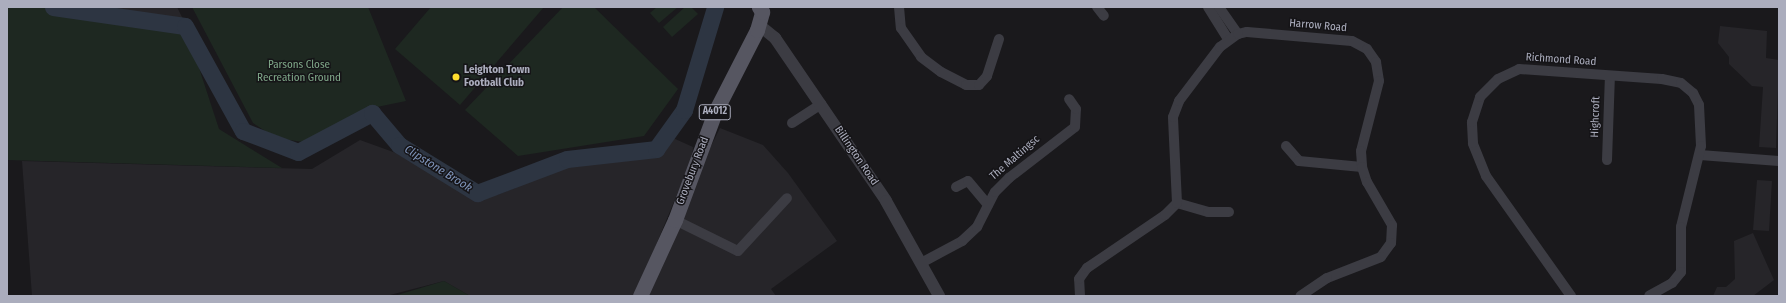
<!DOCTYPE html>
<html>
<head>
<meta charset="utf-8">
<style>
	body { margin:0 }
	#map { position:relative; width:1786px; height:303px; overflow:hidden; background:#1a191c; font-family:"Fira Sans Condensed",sans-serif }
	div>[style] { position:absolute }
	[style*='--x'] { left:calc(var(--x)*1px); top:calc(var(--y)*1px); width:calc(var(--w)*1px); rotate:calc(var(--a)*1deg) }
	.built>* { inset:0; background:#262529 }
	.green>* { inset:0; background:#1e2821 }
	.river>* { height:17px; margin:-8.5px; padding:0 8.5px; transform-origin:8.5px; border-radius:8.5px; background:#2d3542 }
	.minor>* { height:10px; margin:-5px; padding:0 5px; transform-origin:5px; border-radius:5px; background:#3c3c43 }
	.tertiary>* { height:12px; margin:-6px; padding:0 6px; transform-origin:6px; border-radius:6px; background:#3c3c43 }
	.primary>* { height:15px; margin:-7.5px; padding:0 7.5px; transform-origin:7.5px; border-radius:7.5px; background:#565661 }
	.dots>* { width:11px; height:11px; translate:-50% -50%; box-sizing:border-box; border:2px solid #151417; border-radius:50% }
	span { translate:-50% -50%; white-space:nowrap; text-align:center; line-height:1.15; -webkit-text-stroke:3px #151417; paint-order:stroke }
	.shield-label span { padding:1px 3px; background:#151417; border:1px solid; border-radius:3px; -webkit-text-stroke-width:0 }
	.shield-label { font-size:10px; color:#abadbd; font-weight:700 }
	.street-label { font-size:11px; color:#abadbd }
	.park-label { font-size:11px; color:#80a98a }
	.poi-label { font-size:11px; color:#abadbd; font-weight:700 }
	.left { translate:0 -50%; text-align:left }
	.water-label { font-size:12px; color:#7f94ba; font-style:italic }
	.frame { position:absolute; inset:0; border:8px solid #abadbd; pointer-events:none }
</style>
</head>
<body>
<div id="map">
	<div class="built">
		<div style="clip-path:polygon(86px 7px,177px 7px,183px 19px,145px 13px)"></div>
		<div style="clip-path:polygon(1720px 26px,1767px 31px,1766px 58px,1779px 60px,1776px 148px,1759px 147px,1763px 87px,1752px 86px,1729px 64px,1729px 57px,1718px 43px)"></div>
		<div style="clip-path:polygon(720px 128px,763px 145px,788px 173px,837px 241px,771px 289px,776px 296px,646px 296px,682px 204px)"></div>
		<div style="clip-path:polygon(673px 138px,693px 147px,692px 158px,635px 296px,470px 296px,444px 281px,386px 296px,32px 296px,22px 161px,312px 169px,360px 140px,396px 153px,457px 189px,477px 195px,497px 195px,515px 188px,552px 163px,572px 160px,618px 162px,639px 158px,654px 152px)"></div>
		<div style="clip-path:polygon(1757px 180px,1772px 181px,1769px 231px,1753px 230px)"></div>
		<div style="clip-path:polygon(1753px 233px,1774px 280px,1753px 296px,1713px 296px,1717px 287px,1726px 287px,1735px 279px,1734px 241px)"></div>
	</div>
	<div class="green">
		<div style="clip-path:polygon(7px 7px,86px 7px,183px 19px,219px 129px,282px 168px,7px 160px)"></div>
		<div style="clip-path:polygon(192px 7px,368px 7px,406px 101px,372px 108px,303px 142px,276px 138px,253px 123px)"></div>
		<div style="clip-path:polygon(431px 7px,544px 7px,460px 105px,395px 49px)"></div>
		<div style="clip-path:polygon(563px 7px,594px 7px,678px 89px,644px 136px,518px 156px,465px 110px)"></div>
		<div style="clip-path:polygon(657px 7px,678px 7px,659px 23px,650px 13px)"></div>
		<div style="clip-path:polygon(685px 7px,691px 7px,698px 14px,672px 37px,663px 27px)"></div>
		<div style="clip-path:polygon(444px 281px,470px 296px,394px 296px)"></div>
	</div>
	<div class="river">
		<div style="--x:53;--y:7;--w:133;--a:8.2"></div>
		<div style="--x:185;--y:26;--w:120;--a:61.1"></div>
		<div style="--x:243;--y:131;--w:59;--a:20.9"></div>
		<div style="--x:298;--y:152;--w:84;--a:-27.8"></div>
		<div style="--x:372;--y:113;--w:42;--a:49.8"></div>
		<div style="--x:399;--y:145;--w:92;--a:31.6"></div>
		<div style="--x:477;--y:193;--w:96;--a:-20.7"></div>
		<div style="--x:567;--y:159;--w:90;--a:-6.4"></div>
		<div style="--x:656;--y:149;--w:48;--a:-54.3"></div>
		<div style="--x:684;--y:110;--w:108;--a:-73.2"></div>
	</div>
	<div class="minor">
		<div style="--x:899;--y:7;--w:21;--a:85"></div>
		<div style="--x:901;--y:28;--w:35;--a:55"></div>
		<div style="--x:921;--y:57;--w:25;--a:37"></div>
		<div style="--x:941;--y:72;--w:28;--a:27"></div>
		<div style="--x:966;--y:85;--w:13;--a:0"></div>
		<div style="--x:979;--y:85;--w:12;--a:-48"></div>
		<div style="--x:987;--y:76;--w:39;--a:-72"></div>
		<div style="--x:1097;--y:7;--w:11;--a:52"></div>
		<div style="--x:1208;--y:7;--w:38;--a:58"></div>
		<div style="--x:1219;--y:7;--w:33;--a:55"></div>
		<div style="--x:792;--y:123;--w:35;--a:-33"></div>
		<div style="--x:1286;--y:146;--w:20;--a:49"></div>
		<div style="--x:1299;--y:161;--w:63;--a:5.4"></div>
		<div style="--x:1700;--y:155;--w:79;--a:4.3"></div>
		<div style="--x:1607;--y:160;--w:84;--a:-88"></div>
		<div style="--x:956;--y:187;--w:13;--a:-27"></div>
		<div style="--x:968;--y:181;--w:31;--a:50"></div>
		<div style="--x:1177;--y:203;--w:32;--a:16"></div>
		<div style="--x:1208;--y:212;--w:21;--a:0"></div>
		<div style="--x:675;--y:220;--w:70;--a:26.2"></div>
		<div style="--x:738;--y:251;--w:72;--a:-47.2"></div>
		<div style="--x:921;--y:263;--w:47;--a:-28.2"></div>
		<div style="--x:962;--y:241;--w:21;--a:-43"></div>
		<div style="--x:977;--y:227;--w:39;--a:-63"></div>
		<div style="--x:995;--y:192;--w:20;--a:-45"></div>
		<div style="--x:1009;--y:178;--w:83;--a:-37.7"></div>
		<div style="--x:1075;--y:127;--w:18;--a:-87"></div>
		<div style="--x:1076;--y:109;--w:12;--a:-125"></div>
		<div style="--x:1080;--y:296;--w:17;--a:-93"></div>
		<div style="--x:1079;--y:279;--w:14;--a:-54"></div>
		<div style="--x:1087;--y:268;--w:94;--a:-34.2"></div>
		<div style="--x:1165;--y:215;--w:17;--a:-45"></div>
		<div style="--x:1177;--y:203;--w:86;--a:-92.7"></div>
		<div style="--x:1173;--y:117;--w:17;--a:-69"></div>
		<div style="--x:1179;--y:101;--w:68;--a:-52.8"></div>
		<div style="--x:1220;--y:47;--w:22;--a:-36"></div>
		<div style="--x:1238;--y:34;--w:9;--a:-13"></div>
		<div style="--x:1247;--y:32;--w:105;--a:4.9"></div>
		<div style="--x:1352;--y:41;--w:17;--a:28"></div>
		<div style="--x:1367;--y:49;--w:16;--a:55"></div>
		<div style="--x:1376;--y:62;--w:19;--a:81"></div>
		<div style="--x:1379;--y:81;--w:72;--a:104.4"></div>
		<div style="--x:1361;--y:151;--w:16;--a:86"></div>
		<div style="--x:1362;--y:167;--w:16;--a:72"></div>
		<div style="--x:1367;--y:182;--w:50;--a:59.8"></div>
		<div style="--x:1392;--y:225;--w:18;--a:93"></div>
		<div style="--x:1391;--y:243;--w:17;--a:126"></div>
		<div style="--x:1381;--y:257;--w:58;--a:158.7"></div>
		<div style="--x:1327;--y:278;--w:32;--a:146"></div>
		<div style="--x:1571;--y:296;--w:147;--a:-125.3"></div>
		<div style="--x:1486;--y:176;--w:35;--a:-112"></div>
		<div style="--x:1473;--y:143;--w:21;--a:-93"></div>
		<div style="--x:1472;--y:122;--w:26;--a:-72"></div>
		<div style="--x:1480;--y:97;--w:25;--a:-45"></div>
		<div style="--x:1498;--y:79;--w:23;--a:-25"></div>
		<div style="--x:1519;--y:69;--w:143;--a:4"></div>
		<div style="--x:1662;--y:79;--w:19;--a:12"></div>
		<div style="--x:1681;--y:83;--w:16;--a:40"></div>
		<div style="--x:1693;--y:93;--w:13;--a:63"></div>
		<div style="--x:1699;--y:105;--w:41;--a:87.2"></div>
		<div style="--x:1701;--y:146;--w:83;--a:103.9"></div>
		<div style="--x:1681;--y:227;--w:45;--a:90"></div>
		<div style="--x:1681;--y:272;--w:14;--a:129"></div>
		<div style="--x:1672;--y:283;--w:26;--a:151"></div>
	</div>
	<div class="tertiary">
		<div style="--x:759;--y:25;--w:21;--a:39"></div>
		<div style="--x:775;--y:38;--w:197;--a:55.7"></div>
		<div style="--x:886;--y:201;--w:109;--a:60.8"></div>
	</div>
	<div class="primary">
		<div style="--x:640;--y:296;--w:84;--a:-65.3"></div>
		<div style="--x:675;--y:220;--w:115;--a:-69.7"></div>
		<div style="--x:715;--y:112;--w:92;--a:-62.9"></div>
		<div style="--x:757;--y:30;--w:19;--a:-74"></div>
		<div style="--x:762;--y:12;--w:6;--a:-121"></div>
	</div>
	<div class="dots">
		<div style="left:456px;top:77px;background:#ffdd2e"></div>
	</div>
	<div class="shield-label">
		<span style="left:715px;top:112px">A4012</span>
	</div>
	<div class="street-label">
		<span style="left:1318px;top:26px;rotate:5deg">Harrow Road</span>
		<span style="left:1561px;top:60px;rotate:4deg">Richmond Road</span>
		<span style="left:1596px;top:117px;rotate:-88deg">Highcroft</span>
		<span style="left:856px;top:156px;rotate:56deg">Billington Road</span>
		<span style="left:1015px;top:158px;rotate:-41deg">The Maltingsc</span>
		<span style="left:693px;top:171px;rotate:-69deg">Grovebury Road</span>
	</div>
	<div class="park-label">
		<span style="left:299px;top:72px">Parsons Close<br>Recreation Ground</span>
	</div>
	<div class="poi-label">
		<span class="left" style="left:464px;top:77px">Leighton Town<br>Football Club</span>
	</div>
	<div class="water-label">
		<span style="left:438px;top:169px;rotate:32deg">Clipstone Brook</span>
	</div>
	<div class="frame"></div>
</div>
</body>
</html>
